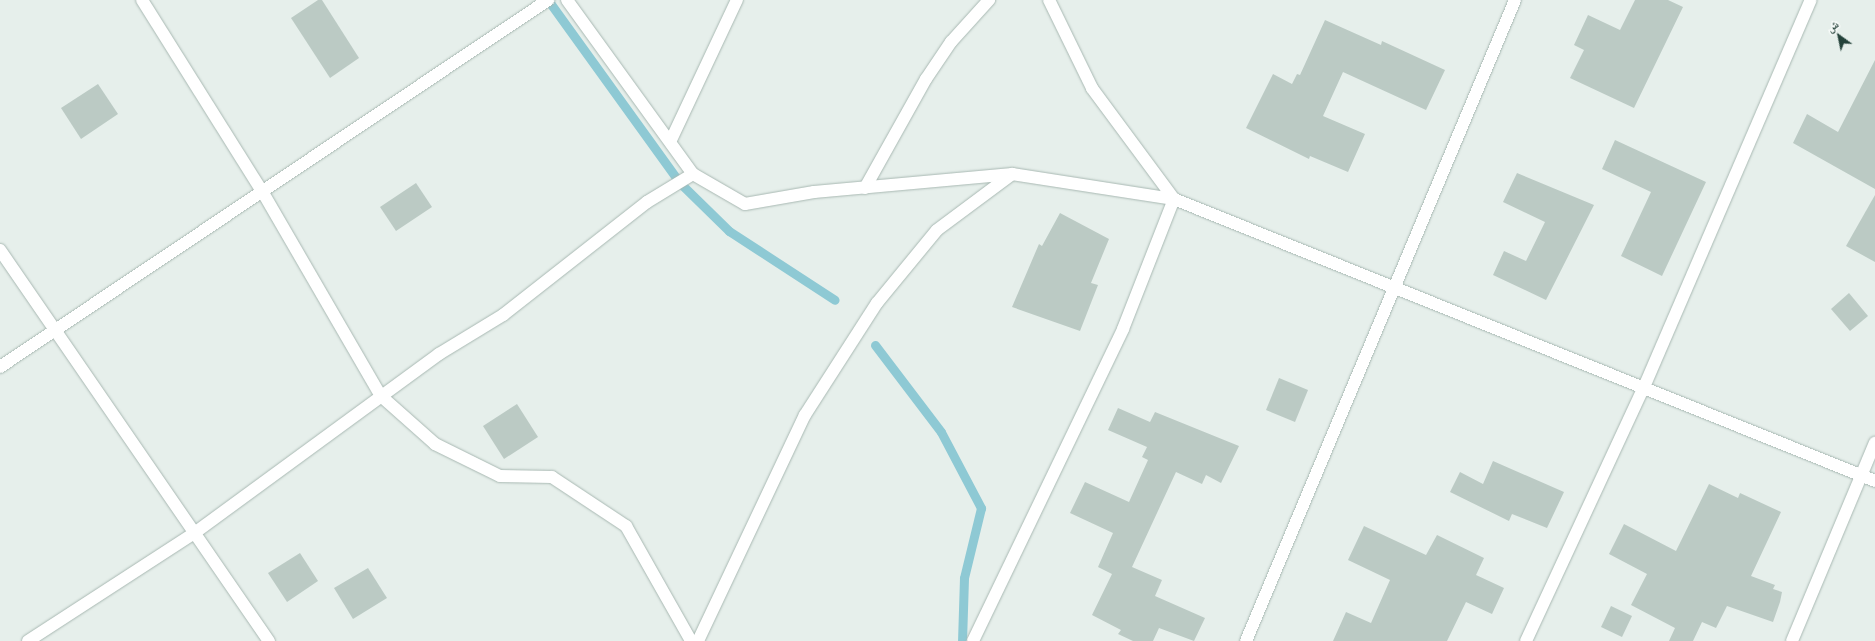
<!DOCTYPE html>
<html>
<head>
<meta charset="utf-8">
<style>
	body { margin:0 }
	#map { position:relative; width:1875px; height:641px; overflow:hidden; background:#e6efeb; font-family:Mulish,"Noto Naskh Arabic",sans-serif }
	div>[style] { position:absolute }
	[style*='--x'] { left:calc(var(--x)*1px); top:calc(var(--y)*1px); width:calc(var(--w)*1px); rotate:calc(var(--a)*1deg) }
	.stream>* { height:9px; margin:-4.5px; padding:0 4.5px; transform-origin:4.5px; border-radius:4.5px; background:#8ec9d4 }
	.building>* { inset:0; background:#bbcac4 }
	.roads { filter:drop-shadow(0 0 1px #a8b8b2) drop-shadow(0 0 1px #a8b8b2) }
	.street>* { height:12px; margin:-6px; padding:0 6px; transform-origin:6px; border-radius:6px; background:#fff }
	span { translate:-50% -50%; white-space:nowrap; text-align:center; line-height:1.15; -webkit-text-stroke:3px #f7fbf9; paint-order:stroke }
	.north { position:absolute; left:1819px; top:16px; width:40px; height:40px; -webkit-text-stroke:3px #f7fbf9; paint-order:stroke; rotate:327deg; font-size:11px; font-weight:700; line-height:16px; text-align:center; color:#24423a }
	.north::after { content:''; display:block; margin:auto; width:14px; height:18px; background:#24423a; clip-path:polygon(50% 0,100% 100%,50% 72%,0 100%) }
</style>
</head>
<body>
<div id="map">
	<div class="stream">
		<div style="--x:548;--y:0;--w:226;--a:54.2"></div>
		<div style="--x:680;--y:183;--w:69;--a:44.4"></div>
		<div style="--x:729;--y:231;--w:126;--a:33.1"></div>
		<div style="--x:875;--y:345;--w:109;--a:52.8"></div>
		<div style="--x:941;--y:432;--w:86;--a:62.2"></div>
		<div style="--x:981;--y:508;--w:72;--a:103.7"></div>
		<div style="--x:964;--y:578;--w:63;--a:91.8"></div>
	</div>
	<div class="building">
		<div style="clip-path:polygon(318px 0,322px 0,359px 58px,330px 78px,291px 18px)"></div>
		<div style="clip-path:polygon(1635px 0,1668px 0,1683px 7px,1634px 108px,1570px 78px,1584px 50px,1574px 45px,1588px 15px,1620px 30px)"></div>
		<div style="clip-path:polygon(1325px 20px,1381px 45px,1382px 41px,1445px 70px,1426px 110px,1343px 72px,1323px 116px,1365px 134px,1348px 172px,1310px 156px,1309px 159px,1246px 128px,1273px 74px,1292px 84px,1297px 74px,1300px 75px)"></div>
		<div style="clip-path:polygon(1875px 60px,1875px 189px,1793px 143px,1807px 114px,1838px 132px)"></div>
		<div style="clip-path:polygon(98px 84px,118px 114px,81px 139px,61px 108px)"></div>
		<div style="clip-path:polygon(1615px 140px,1706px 182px,1662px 276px,1621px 256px,1651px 192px,1602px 169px)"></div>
		<div style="clip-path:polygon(1517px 173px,1594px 205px,1546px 300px,1493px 275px,1504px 251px,1526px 261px,1545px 222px,1503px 202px)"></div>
		<div style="clip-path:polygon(416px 183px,432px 207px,396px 231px,380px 207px)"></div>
		<div style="clip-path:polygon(1875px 195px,1875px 262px,1846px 246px)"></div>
		<div style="clip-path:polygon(1060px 213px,1109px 239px,1091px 283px,1098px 285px,1080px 331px,1012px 307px,1039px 244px,1042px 246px)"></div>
		<div style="clip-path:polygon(1849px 293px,1868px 316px,1850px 331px,1831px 309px)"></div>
		<div style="clip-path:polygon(1279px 378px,1308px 390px,1295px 422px,1266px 410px)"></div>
		<div style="clip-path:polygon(517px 404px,538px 437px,504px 459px,483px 426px)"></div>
		<div style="clip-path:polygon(1118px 408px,1150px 422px,1155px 412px,1239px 446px,1221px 483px,1206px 475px,1202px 484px,1176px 472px,1132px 567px,1162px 580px,1155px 596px,1205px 618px,1194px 641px,1159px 628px,1153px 641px,1133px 641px,1118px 634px,1121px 630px,1092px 615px,1112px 574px,1098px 567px,1113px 533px,1070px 513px,1085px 482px,1129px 502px,1148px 460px,1142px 457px,1147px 447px,1108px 430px)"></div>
		<div style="clip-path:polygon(1493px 461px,1564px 492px,1547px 528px,1512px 514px,1509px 521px,1450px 492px,1460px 472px,1483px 484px)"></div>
		<div style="clip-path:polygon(1709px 484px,1738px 498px,1740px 493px,1781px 512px,1751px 576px,1775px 585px,1773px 589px,1782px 592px,1780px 602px,1773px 622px,1727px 606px,1716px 628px,1702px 622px,1693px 641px,1669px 641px,1675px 628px,1631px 605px,1647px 574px,1609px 554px,1624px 524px,1676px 551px)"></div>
		<div style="clip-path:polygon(1364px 526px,1426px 555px,1437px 535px,1484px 558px,1476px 575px,1504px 588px,1492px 614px,1466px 602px,1447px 641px,1333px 641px,1346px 612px,1371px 623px,1390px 580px,1348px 560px)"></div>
		<div style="clip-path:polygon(300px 553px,318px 581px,287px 602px,268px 573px)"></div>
		<div style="clip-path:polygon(368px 568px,387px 598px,353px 619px,334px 588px)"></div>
		<div style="clip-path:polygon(1611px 606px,1632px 616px,1622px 637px,1601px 627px)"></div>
	</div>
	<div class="roads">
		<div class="street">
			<div style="--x:142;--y:0;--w:226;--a:57.9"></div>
			<div style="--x:262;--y:191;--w:237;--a:59.9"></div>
			<div style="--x:381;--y:396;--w:72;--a:41.6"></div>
			<div style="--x:435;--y:444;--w:72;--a:26.2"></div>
			<div style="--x:500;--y:476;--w:52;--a:1.1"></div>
			<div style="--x:552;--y:477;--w:89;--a:33.5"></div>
			<div style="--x:626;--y:526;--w:132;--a:60.5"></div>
			<div style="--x:567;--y:0;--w:215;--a:54.1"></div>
			<div style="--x:693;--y:174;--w:60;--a:30"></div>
			<div style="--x:745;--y:204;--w:70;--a:-9.9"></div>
			<div style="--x:814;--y:192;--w:199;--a:-5.2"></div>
			<div style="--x:1012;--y:174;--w:164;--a:8.8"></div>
			<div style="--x:1174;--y:199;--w:756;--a:21.91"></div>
			<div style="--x:671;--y:140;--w:155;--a:-64.8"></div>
			<div style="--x:865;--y:188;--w:125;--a:-60.8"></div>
			<div style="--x:926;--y:79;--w:45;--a:-56"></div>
			<div style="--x:951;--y:42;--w:57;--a:-47.9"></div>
			<div style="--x:0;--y:250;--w:475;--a:55.5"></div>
			<div style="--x:0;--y:367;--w:660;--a:-33.81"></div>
			<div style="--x:28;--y:641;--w:197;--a:-33"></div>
			<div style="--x:193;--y:534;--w:305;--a:-36.2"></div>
			<div style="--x:439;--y:354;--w:75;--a:-31.4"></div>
			<div style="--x:503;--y:315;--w:183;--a:-38.1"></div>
			<div style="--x:647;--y:202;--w:54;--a:-31.3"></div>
			<div style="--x:698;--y:641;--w:250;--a:-64.7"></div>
			<div style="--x:805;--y:415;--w:133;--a:-57.3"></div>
			<div style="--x:877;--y:303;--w:94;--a:-50.6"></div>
			<div style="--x:937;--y:230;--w:94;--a:-36.7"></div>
			<div style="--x:973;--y:641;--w:346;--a:-64.3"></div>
			<div style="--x:1123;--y:329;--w:140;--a:-68.6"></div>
			<div style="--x:1174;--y:199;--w:138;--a:-126.5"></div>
			<div style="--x:1092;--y:88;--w:98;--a:-116"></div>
			<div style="--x:1246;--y:641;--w:695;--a:-67.23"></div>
			<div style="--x:1526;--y:641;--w:280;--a:-65.1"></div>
			<div style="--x:1644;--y:387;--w:421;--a:-66.7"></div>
			<div style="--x:1792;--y:641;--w:215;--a:-67.3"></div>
		</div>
	</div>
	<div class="north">ش</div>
</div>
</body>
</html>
